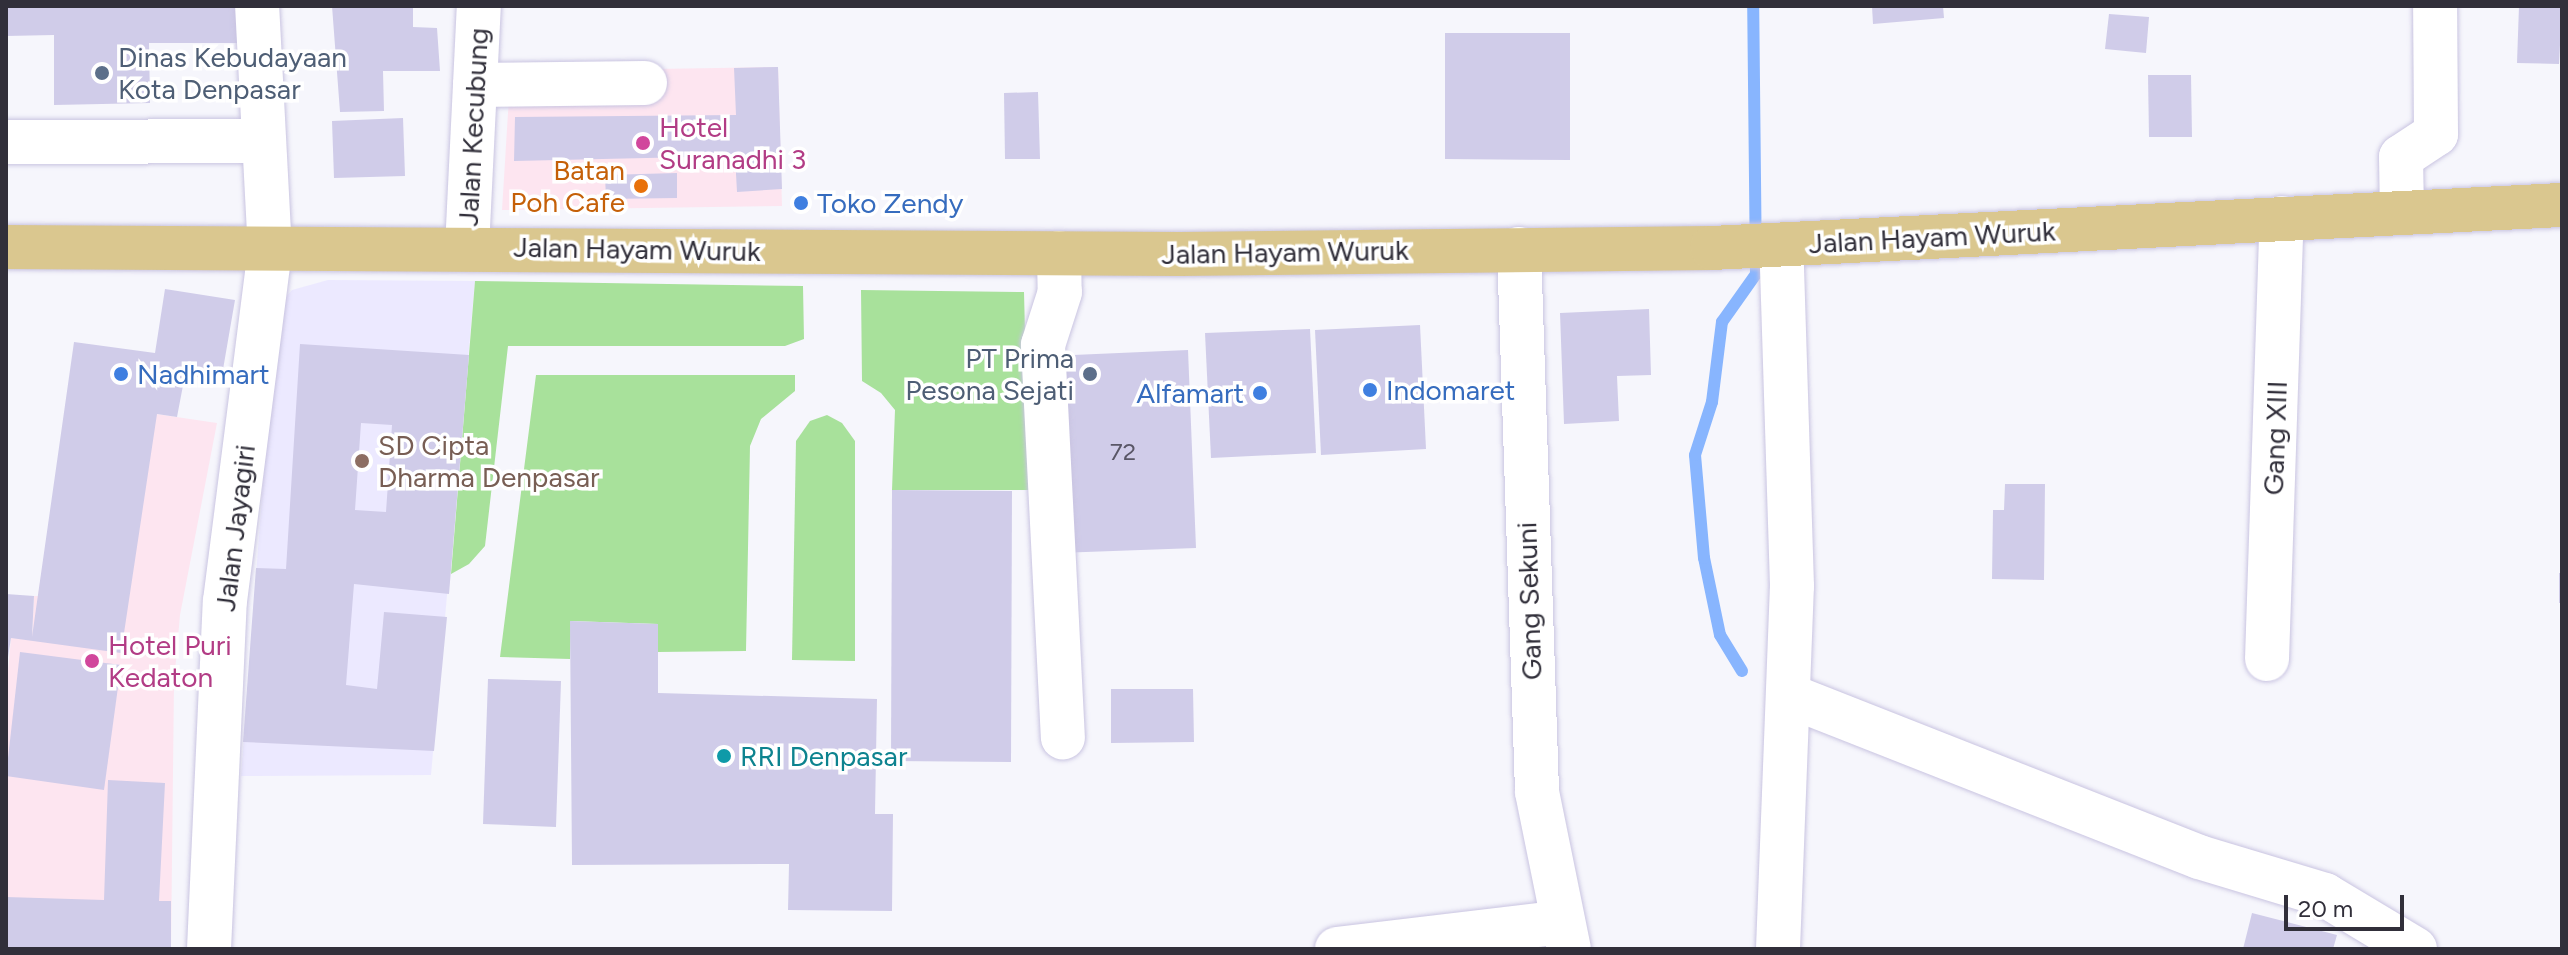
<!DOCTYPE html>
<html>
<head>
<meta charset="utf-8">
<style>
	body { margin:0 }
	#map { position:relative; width:2568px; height:955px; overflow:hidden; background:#f6f6fc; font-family:Figtree,sans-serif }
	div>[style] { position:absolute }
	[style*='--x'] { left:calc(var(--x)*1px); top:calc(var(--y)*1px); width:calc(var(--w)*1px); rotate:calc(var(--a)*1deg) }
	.commercial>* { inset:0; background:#fde5f0 }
	.built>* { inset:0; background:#ece9ff }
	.green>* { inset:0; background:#a8e19b }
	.stream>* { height:12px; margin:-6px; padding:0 6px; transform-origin:6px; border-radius:6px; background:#88b5fe }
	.building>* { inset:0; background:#d0cce9 }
	.roads { filter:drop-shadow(0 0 2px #c9c4e1) drop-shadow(0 0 2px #c9c4e1) }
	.minor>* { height:44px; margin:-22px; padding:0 22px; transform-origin:22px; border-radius:22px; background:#fff }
	.major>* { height:44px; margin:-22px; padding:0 22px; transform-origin:22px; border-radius:22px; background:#dac78f }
	.dots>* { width:22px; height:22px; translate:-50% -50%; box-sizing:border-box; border:4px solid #fff; border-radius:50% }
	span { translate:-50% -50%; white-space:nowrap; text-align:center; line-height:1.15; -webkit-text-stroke:7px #fff; paint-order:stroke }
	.number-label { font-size:24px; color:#595666 }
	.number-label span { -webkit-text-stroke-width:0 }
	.service-label { font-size:28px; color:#4e5e75 }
	.left { translate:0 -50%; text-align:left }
	.right { translate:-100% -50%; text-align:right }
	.street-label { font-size:28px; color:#312f3a }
	.hotel-label { font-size:28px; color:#b23c85 }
	.food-label { font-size:28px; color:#c56008 }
	.shop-label { font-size:28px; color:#366cbe }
	.education-label { font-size:28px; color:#785e54 }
	.culture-label { font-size:28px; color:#0d838f }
	.frame { position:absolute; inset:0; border:8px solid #312f3a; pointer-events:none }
	.scale { position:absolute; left:2284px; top:895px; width:120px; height:36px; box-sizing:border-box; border:4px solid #312f3a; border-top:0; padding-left:10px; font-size:24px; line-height:28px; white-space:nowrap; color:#312f3a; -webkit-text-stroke:6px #fff; paint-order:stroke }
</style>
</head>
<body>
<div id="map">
	<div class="commercial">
		<div style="clip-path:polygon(778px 67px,782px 206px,502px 210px,509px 97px,654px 69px)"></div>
		<div style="clip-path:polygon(68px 401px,217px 423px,180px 615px,174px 683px,171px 949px,6px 949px,6px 694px,11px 638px,32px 639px,34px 596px,38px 596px)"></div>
	</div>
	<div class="built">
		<div style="clip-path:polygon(328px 280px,475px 281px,431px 775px,241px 776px,276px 309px,292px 290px)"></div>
	</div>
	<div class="green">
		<div style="clip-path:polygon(475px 281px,803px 286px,804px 339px,785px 346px,508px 346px,485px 546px,469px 564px,451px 574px)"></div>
		<div style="clip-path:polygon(861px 290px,1024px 292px,1029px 490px,892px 490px,895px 410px,881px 393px,862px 381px)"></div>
		<div style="clip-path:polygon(536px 375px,795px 375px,795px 391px,761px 419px,750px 446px,746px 651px,658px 652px,658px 624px,571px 621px,570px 659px,500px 657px)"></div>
		<div style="clip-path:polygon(827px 415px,842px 423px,855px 441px,855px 661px,792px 660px,796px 441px,810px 421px)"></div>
	</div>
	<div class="stream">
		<div style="--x:1742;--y:671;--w:42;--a:-121.4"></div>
		<div style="--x:1720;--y:635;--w:79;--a:-101.7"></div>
		<div style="--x:1704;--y:558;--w:103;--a:-95"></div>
		<div style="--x:1695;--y:455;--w:56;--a:-72.2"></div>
		<div style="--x:1712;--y:402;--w:81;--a:-82.9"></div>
		<div style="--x:1722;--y:322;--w:59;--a:-54.7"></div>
		<div style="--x:1756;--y:274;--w:268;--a:-90.6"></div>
	</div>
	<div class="building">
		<div style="clip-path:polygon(6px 6px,240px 6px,240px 43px,149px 43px,150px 103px,54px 105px,54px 35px,6px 36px)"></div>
		<div style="clip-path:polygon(332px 6px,413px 6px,413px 27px,437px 28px,440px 71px,383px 71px,384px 111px,340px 112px)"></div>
		<div style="clip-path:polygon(1872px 6px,1943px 6px,1944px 18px,1873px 24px)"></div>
		<div style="clip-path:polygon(2519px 6px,2562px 6px,2559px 64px,2517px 63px)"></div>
		<div style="clip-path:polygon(2109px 14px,2149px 17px,2146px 53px,2105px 49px)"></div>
		<div style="clip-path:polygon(1445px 33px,1570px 33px,1570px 160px,1445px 159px)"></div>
		<div style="clip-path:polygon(778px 67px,782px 189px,737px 192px,735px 156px,514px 161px,515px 117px,736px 115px,734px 68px)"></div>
		<div style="clip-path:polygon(2148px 75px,2191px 75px,2192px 137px,2149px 137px)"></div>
		<div style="clip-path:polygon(1038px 92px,1040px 159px,1005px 159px,1004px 93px)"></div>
		<div style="clip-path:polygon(403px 118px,405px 176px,334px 178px,332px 121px)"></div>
		<div style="clip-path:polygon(677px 173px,677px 198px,606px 199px,605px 175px)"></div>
		<div style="clip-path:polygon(165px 289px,235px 300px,221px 381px,185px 375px,177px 417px,157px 414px,121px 653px,11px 638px,6px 670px,6px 594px,34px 596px,32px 637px,74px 342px,155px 353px)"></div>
		<div style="clip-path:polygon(1649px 309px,1651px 375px,1617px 376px,1619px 421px,1564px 424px,1560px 313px)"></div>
		<div style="clip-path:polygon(1420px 325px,1426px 449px,1321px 455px,1315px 330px)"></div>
		<div style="clip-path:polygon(1310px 329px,1316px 453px,1211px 458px,1205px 333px)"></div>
		<div style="clip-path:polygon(evenodd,300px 344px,469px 355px,449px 594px,354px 584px,346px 685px,377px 689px,384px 612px,447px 617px,434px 751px,243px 742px,256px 568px,286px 569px,300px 344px,361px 423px,392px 425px,386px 512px,355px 510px,361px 423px)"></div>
		<div style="clip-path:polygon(1188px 350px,1196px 548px,1058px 553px,1050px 356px)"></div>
		<div style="clip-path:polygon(2005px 484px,2045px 484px,2044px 580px,1992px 579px,1993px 510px,2004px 510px)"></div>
		<div style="clip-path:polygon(892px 490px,1012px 491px,1011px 762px,891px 761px)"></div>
		<div style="clip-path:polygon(2559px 573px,2562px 573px,2562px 603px,2559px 603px)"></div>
		<div style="clip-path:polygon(570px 621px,658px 624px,658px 693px,877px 699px,875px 814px,893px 814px,892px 911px,788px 910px,789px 864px,572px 865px)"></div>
		<div style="clip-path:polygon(20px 652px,121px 665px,104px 790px,6px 776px)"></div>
		<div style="clip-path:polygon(488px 679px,561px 681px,556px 827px,483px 824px)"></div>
		<div style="clip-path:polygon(1111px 689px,1193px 689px,1194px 742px,1111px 743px)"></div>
		<div style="clip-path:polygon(108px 780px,165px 783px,159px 901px,171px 901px,171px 949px,6px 949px,6px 897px,104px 900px)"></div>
		<div style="clip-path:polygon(2252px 913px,2337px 935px,2333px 949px,2243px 949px)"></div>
	</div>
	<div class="roads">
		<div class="minor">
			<div style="--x:475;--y:85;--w:170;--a:-0.7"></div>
			<div style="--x:6;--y:142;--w:258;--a:-0.2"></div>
			<div style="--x:2402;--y:213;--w:56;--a:-91"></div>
			<div style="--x:2401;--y:157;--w:42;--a:-33.3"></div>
			<div style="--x:2436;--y:134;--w:128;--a:-90.4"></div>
			<div style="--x:467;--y:248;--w:242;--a:-87.2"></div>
			<div style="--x:1519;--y:249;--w:543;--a:88.1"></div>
			<div style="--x:1537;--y:792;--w:160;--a:78.5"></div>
			<div style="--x:1059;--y:253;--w:39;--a:89"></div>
			<div style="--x:1060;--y:292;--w:56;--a:107.8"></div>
			<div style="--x:1043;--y:345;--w:393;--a:87.1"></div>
			<div style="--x:2267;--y:659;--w:441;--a:-88.1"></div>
			<div style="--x:1798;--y:699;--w:431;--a:21.5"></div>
			<div style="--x:2199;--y:857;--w:132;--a:16.8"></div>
			<div style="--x:2325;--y:895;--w:105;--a:31"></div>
			<div style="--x:209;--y:949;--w:348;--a:-87.4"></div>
			<div style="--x:225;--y:601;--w:352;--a:-82.7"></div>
			<div style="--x:270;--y:252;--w:246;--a:-93"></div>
			<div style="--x:1337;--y:949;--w:227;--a:-6.8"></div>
			<div style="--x:1778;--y:949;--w:363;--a:-87.8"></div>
			<div style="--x:1792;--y:586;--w:341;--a:-91.8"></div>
		</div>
		<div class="major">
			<div style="--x:6;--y:247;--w:1174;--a:0.34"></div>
			<div style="--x:1180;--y:254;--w:532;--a:-0.65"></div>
			<div style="--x:1712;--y:248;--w:851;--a:-2.9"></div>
		</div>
	</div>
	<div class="dots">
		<div style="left:102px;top:73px;background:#5c6f8a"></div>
		<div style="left:643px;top:143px;background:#d1479c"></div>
		<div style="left:641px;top:186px;background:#e8710a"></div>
		<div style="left:801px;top:203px;background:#3f7fe0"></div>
		<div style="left:121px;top:374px;background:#3f7fe0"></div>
		<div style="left:1090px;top:374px;background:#5c6f8a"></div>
		<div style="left:1370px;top:390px;background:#3f7fe0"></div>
		<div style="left:1260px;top:393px;background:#3f7fe0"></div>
		<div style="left:362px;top:461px;background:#8d6e63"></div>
		<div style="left:92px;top:661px;background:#d1479c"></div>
		<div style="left:724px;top:756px;background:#0f9aa8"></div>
	</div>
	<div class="number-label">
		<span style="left:1123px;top:452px">72</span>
	</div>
	<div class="service-label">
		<span class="left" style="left:118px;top:73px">Dinas Kebudayaan<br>Kota Denpasar</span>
		<span class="right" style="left:1074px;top:374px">PT Prima<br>Pesona Sejati</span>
	</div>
	<div class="street-label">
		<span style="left:473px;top:127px;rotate:-87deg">Jalan Kecubung</span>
		<span style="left:1932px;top:237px;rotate:-3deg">Jalan Hayam Wuruk</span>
		<span style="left:637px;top:249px;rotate:1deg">Jalan Hayam Wuruk</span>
		<span style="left:1285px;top:252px;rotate:-1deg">Jalan Hayam Wuruk</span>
		<span style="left:2275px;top:438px;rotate:-88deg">Gang XIII</span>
		<span style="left:235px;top:528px;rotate:-83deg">Jalan Jayagiri</span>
		<span style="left:1529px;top:601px;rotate:-92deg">Gang Sekuni</span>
	</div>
	<div class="hotel-label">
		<span class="left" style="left:659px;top:143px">Hotel<br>Suranadhi 3</span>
		<span class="left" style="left:108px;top:661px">Hotel Puri<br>Kedaton</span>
	</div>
	<div class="food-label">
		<span class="right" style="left:625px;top:186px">Batan<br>Poh Cafe</span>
	</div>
	<div class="shop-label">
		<span class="left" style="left:817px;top:203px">Toko Zendy</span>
		<span class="left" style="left:137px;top:374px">Nadhimart</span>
		<span class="left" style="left:1386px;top:390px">Indomaret</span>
		<span class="right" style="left:1244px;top:393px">Alfamart</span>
	</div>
	<div class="education-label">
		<span class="left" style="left:378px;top:461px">SD Cipta<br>Dharma Denpasar</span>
	</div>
	<div class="culture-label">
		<span class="left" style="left:740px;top:756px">RRI Denpasar</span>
	</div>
	<div class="frame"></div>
	<div class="scale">20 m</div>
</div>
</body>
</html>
